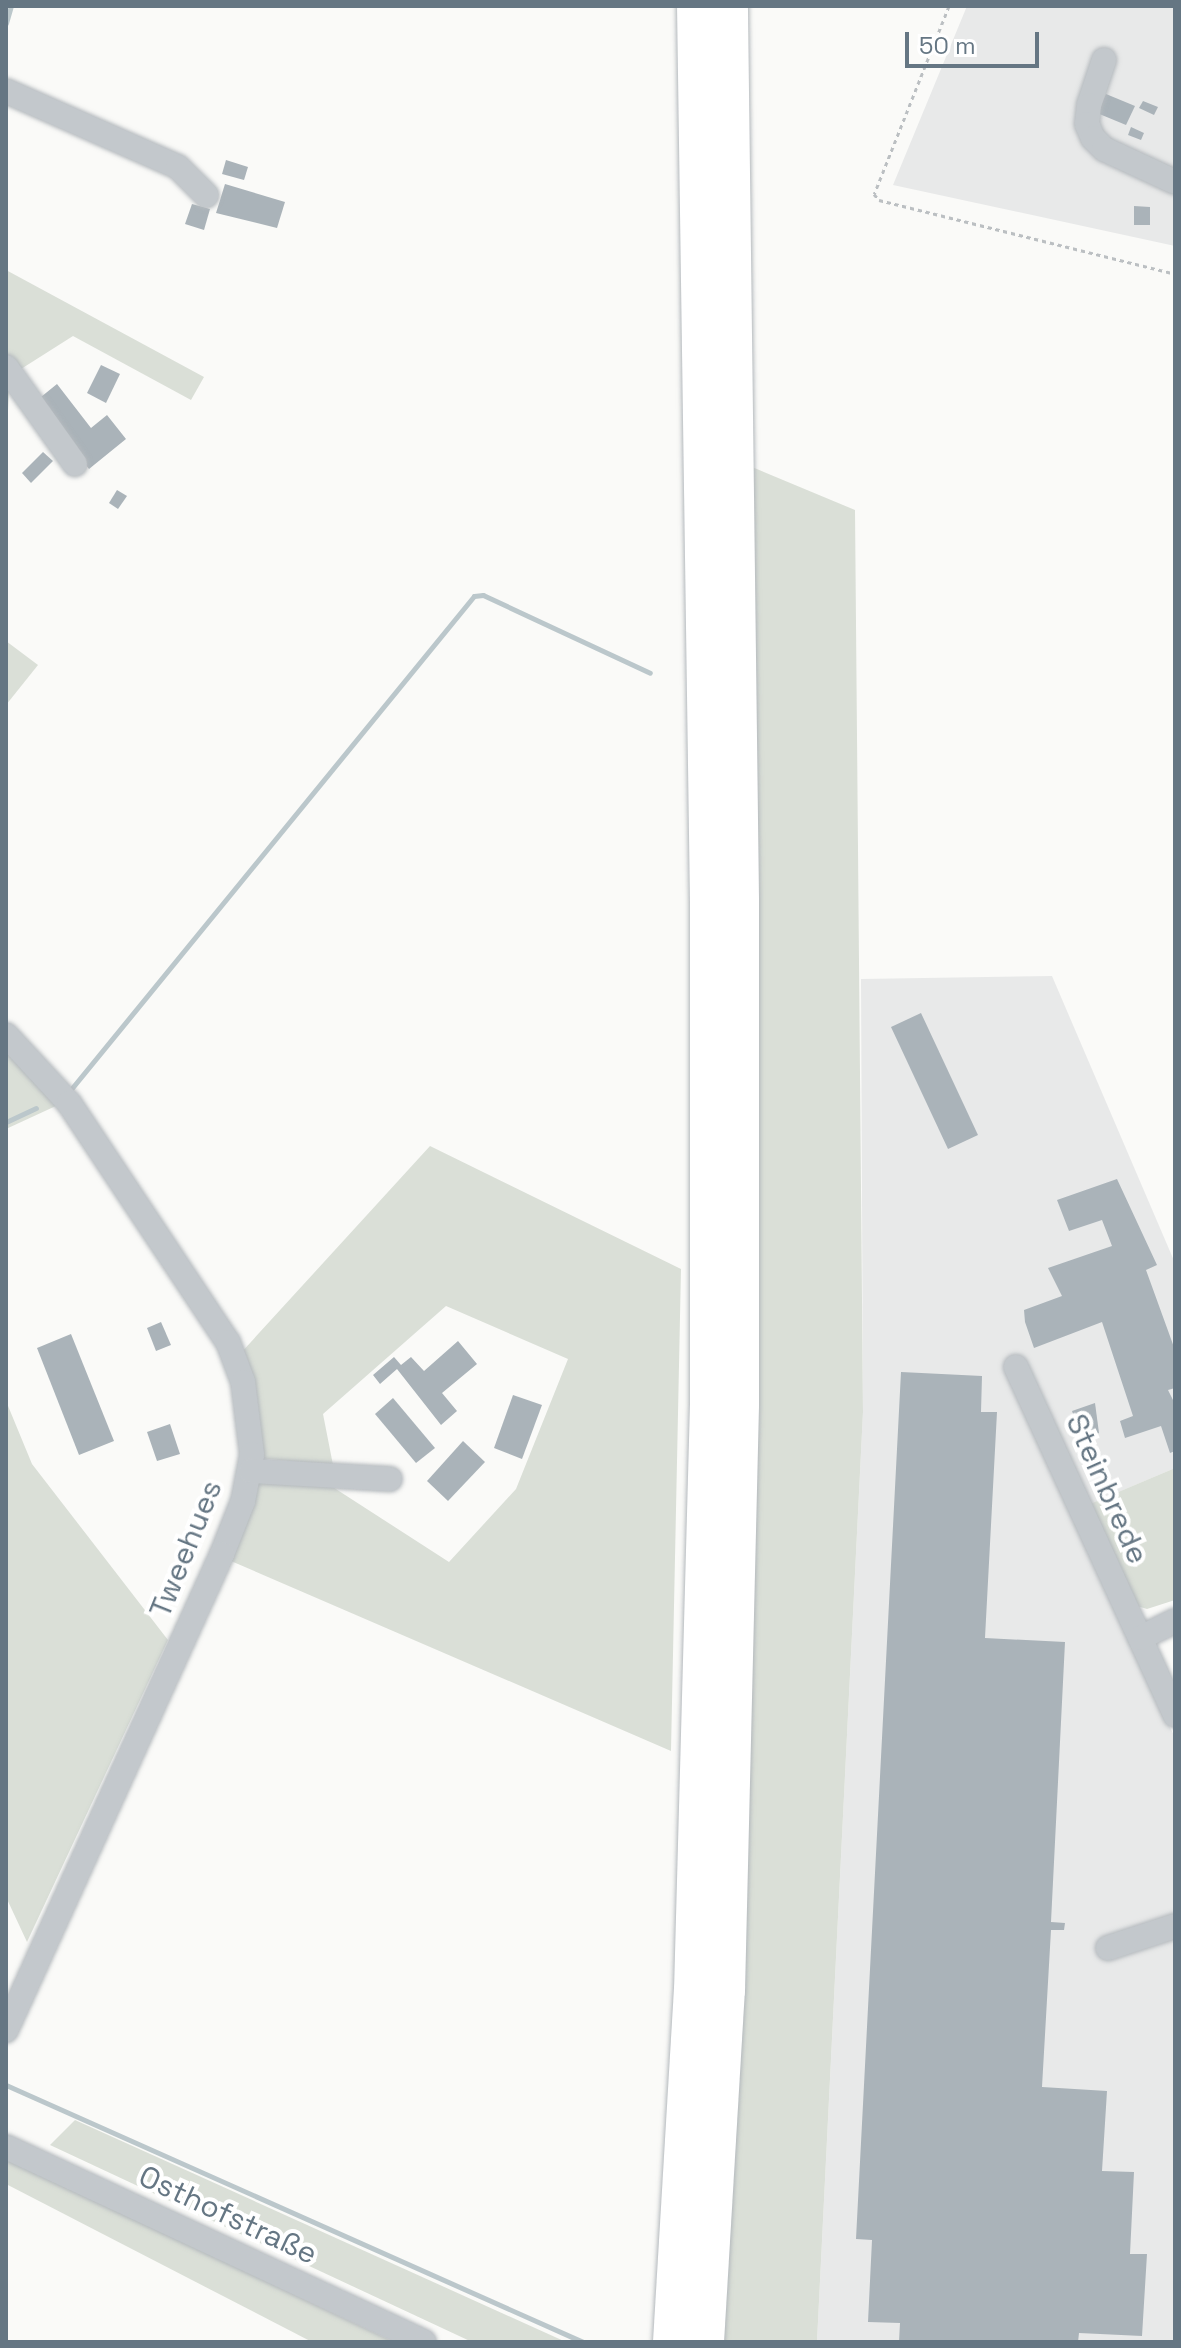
<!DOCTYPE html>
<html>
<head>
<meta charset="utf-8">
<style>
	body { margin:0 }
	#map { position:relative; width:1181px; height:2348px; overflow:hidden; background:#fafaf8; font-family:"Space Grotesk",sans-serif }
	div>[style] { position:absolute }
	[style*='--x'] { left:calc(var(--x)*1px); top:calc(var(--y)*1px); width:calc(var(--w)*1px); rotate:calc(var(--a)*1deg) }
	.built>* { inset:0; background:#e8e9e9 }
	.green>* { inset:0; background:#dadfd7 }
	.stream>* { height:5px; margin:-2.5px; padding:0 2.5px; transform-origin:2.5px; border-radius:2.5px; background:#bbc7cb }
	.building>* { inset:0; background:#aab3b9 }
	.path>* { height:3px; margin-top:-1.5px; transform-origin:0; background:repeating-linear-gradient(90deg,#bbbfc2 0 4px,transparent 0 8px) }
	.roads { filter:drop-shadow(0 0 2px #b4b9bd) drop-shadow(0 0 2px #b4b9bd) }
	.minor>* { height:24px; margin:-12px; padding:0 12px; transform-origin:12px; border-radius:12px; background:#c3c8cc }
	.highway>* { height:36px; margin:-18px; padding:0 18px; transform-origin:18px; border-radius:18px; background:#fff }
	span { translate:-50% -50%; white-space:nowrap; text-align:center; line-height:1.15; -webkit-text-stroke:8px #fff; paint-order:stroke }
	.street-label { font-size:30px; color:#657683 }
	.frame { position:absolute; inset:0; border:8px solid #657683; pointer-events:none }
	.scale { position:absolute; left:905px; top:32px; width:134px; height:36px; box-sizing:border-box; border:4px solid #657683; border-top:0; padding-left:10px; font-size:24px; line-height:28px; white-space:nowrap; color:#657683; -webkit-text-stroke:6px #fff; paint-order:stroke }
</style>
</head>
<body>
<div id="map">
	<div class="built">
		<div style="clip-path:polygon(967px 6px,1175px 6px,1175px 246px,893px 185px)"></div>
		<div style="clip-path:polygon(1052px 976px,1175px 1263px,1175px 1468px,1072px 1512px,1175px 1738px,1175px 2342px,817px 2342px,863px 1412px,861px 979px)"></div>
	</div>
	<div class="green">
		<div style="clip-path:polygon(6px 270px,204px 377px,191px 400px,73px 336px,10px 376px,6px 445px)"></div>
		<div style="clip-path:polygon(752px 467px,855px 510px,863px 1412px,817px 2342px,722px 2342px,754px 1403px,759px 898px)"></div>
		<div style="clip-path:polygon(6px 641px,38px 665px,6px 705px)"></div>
		<div style="clip-path:polygon(6px 1048px,58px 1105px,6px 1129px)"></div>
		<div style="clip-path:polygon(430px 1146px,681px 1269px,671px 1751px,224px 1558px,257px 1479px,325px 1482px,449px 1562px,516px 1489px,568px 1359px,446px 1306px,323px 1414px,333px 1465px,258px 1458px,239px 1355px)"></div>
		<div style="clip-path:polygon(6px 1401px,32px 1464px,168px 1640px,27px 1942px,6px 1897px)"></div>
		<div style="clip-path:polygon(1175px 1468px,1175px 1600px,1147px 1609px,1137px 1606px,1090px 1504px)"></div>
		<div style="clip-path:polygon(75px 2120px,566px 2342px,472px 2342px,50px 2145px)"></div>
		<div style="clip-path:polygon(6px 2158px,394px 2342px,312px 2342px,6px 2184px)"></div>
	</div>
	<div class="stream">
		<div style="--x:6;--y:23;--w:18;--a:-74"></div>
		<div style="--x:72;--y:1088;--w:635;--a:-50.75"></div>
		<div style="--x:474;--y:596;--w:9;--a:-6"></div>
		<div style="--x:483;--y:595;--w:184;--a:25"></div>
		<div style="--x:6;--y:1122;--w:33;--a:-25"></div>
		<div style="--x:6;--y:2085;--w:632;--a:24.01"></div>
	</div>
	<div class="building">
		<div style="clip-path:polygon(1106px 94px,1135px 106px,1126px 125px,1097px 113px)"></div>
		<div style="clip-path:polygon(1143px 101px,1158px 107px,1154px 115px,1139px 108px)"></div>
		<div style="clip-path:polygon(1131px 127px,1144px 133px,1141px 140px,1128px 135px)"></div>
		<div style="clip-path:polygon(226px 160px,248px 167px,244px 180px,222px 174px)"></div>
		<div style="clip-path:polygon(225px 184px,285px 202px,277px 228px,216px 213px)"></div>
		<div style="clip-path:polygon(192px 204px,210px 209px,204px 230px,185px 224px)"></div>
		<div style="clip-path:polygon(1134px 206px,1150px 207px,1150px 225px,1134px 225px)"></div>
		<div style="clip-path:polygon(101px 365px,120px 374px,106px 403px,87px 393px)"></div>
		<div style="clip-path:polygon(57px 384px,91px 428px,107px 415px,126px 439px,89px 469px,36px 401px)"></div>
		<div style="clip-path:polygon(43px 452px,53px 461px,31px 483px,22px 473px)"></div>
		<div style="clip-path:polygon(117px 490px,127px 496px,118px 509px,109px 503px)"></div>
		<div style="clip-path:polygon(921px 1013px,978px 1135px,948px 1149px,891px 1027px)"></div>
		<div style="clip-path:polygon(1117px 1179px,1157px 1265px,1146px 1270px,1175px 1350px,1175px 1388px,1168px 1390px,1175px 1404px,1175px 1451px,1170px 1453px,1161px 1426px,1125px 1438px,1120px 1421px,1133px 1416px,1102px 1322px,1034px 1348px,1025px 1322px,1024px 1310px,1062px 1296px,1048px 1268px,1112px 1246px,1102px 1220px,1069px 1231px,1057px 1200px)"></div>
		<div style="clip-path:polygon(161px 1322px,171px 1345px,156px 1351px,147px 1328px)"></div>
		<div style="clip-path:polygon(71px 1334px,114px 1441px,79px 1455px,37px 1348px)"></div>
		<div style="clip-path:polygon(458px 1341px,477px 1364px,442px 1393px,457px 1411px,441px 1425px,397px 1369px,380px 1384px,373px 1375px,394px 1357px,401px 1365px,411px 1357px,424px 1371px)"></div>
		<div style="clip-path:polygon(901px 1372px,982px 1376px,981px 1412px,997px 1412px,985px 1638px,1065px 1642px,1051px 1922px,1065px 1923px,1064px 1930px,1051px 1930px,1042px 2087px,1107px 2091px,1102px 2171px,1134px 2172px,1130px 2254px,1147px 2254px,1142px 2336px,1079px 2333px,1078px 2342px,899px 2342px,900px 2323px,868px 2322px,872px 2240px,856px 2239px)"></div>
		<div style="clip-path:polygon(513px 1395px,542px 1405px,522px 1459px,494px 1448px)"></div>
		<div style="clip-path:polygon(393px 1398px,435px 1448px,416px 1463px,375px 1414px)"></div>
		<div style="clip-path:polygon(1095px 1403px,1099px 1433px,1082px 1439px,1072px 1411px)"></div>
		<div style="clip-path:polygon(170px 1424px,180px 1454px,157px 1461px,147px 1432px)"></div>
		<div style="clip-path:polygon(463px 1441px,485px 1462px,448px 1501px,427px 1481px)"></div>
	</div>
	<div class="path">
		<div style="--x:949;--y:6;--w:202;--a:111.7"></div>
		<div style="--x:874;--y:194;--w:8;--a:50"></div>
		<div style="--x:879;--y:200;--w:305;--a:14"></div>
	</div>
	<div class="roads">
		<div class="minor">
			<div style="--x:1104;--y:60;--w:47;--a:108.4"></div>
			<div style="--x:1089;--y:105;--w:19;--a:96"></div>
			<div style="--x:1087;--y:124;--w:15;--a:67"></div>
			<div style="--x:1093;--y:138;--w:16;--a:45"></div>
			<div style="--x:1104;--y:149;--w:78;--a:24.9"></div>
			<div style="--x:6;--y:91;--w:188;--a:23.8"></div>
			<div style="--x:178;--y:167;--w:40;--a:45"></div>
			<div style="--x:6;--y:367;--w:119;--a:54.6"></div>
			<div style="--x:6;--y:1035;--w:93;--a:47.2"></div>
			<div style="--x:69;--y:1103;--w:287;--a:56.4"></div>
			<div style="--x:228;--y:1342;--w:43;--a:69.4"></div>
			<div style="--x:243;--y:1382;--w:73;--a:82.9"></div>
			<div style="--x:252;--y:1454;--w:48;--a:100.8"></div>
			<div style="--x:243;--y:1501;--w:57;--a:111.6"></div>
			<div style="--x:222;--y:1554;--w:523;--a:114.41"></div>
			<div style="--x:1016;--y:1367;--w:383;--a:65.4"></div>
			<div style="--x:251;--y:1471;--w:139;--a:3.3"></div>
			<div style="--x:1140;--y:1638;--w:39;--a:-26"></div>
			<div style="--x:1108;--y:1948;--w:71;--a:-18.2"></div>
			<div style="--x:6;--y:2147;--w:461;--a:25"></div>
		</div>
		<div class="highway">
			<div style="--x:671;--y:2342;--w:352;--a:-86.6"></div>
			<div style="--x:692;--y:1991;--w:586;--a:-88.44"></div>
			<div style="--x:708;--y:1405;--w:503;--a:-90"></div>
			<div style="--x:708;--y:902;--w:896;--a:-90.83"></div>
			<div style="--x:706;--y:2342;--w:352;--a:-86.6"></div>
			<div style="--x:727;--y:1991;--w:587;--a:-88.63"></div>
			<div style="--x:741;--y:1404;--w:505;--a:-90"></div>
			<div style="--x:741;--y:899;--w:893;--a:-90.71"></div>
		</div>
	</div>
	<div class="street-label">
		<span style="left:1107px;top:1489px;rotate:66deg">Steinbrede</span>
		<span style="left:186px;top:1549px;rotate:-68deg">Tweehues</span>
		<span style="left:228px;top:2215px;rotate:25deg">Osthofstraße</span>
	</div>
	<div class="frame"></div>
	<div class="scale">50 m</div>
</div>
</body>
</html>
